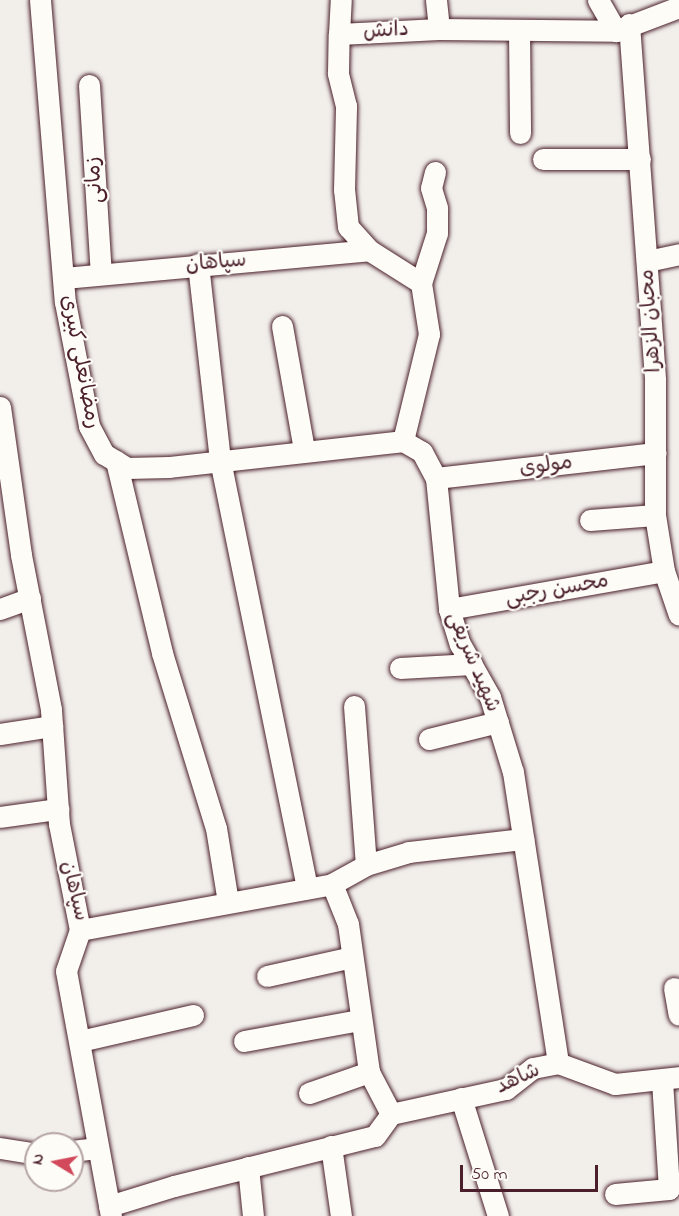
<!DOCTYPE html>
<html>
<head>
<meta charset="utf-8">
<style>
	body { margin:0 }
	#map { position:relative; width:679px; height:1216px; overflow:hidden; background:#f2efeb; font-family:"Indie Flower","Playpen Sans Arabic",sans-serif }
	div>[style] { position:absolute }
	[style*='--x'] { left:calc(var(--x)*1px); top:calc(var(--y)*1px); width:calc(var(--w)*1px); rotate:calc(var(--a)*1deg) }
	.roads { filter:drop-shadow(0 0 2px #4a1f2b) drop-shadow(0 0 2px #4a1f2b) }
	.minor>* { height:21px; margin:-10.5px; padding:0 10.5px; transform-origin:10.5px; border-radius:10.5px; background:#fdfcf7 }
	span { translate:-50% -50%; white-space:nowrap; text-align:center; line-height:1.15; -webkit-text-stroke:4.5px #fdfcf7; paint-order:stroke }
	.street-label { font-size:21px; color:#4a1f2b }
	.north { position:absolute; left:24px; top:1132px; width:60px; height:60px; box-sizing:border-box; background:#fdfcf7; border:2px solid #b5a4a5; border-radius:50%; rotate:280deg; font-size:16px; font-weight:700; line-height:24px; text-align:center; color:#4a1f2b }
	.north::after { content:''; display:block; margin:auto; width:21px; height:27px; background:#d1495b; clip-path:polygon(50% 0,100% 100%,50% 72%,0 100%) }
	.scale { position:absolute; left:460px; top:1165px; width:138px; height:27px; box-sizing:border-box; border:3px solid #4a1f2b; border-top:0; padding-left:8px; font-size:18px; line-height:21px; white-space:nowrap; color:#4a1f2b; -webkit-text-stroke:4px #fdfcf7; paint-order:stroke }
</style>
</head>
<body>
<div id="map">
	<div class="roads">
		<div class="minor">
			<div style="--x:40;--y:0;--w:303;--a:85.3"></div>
			<div style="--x:65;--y:302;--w:126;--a:79"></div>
			<div style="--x:89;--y:426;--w:32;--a:62"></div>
			<div style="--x:104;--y:454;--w:27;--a:31"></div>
			<div style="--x:127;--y:468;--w:42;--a:-1.4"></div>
			<div style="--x:169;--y:467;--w:235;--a:-6.3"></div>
			<div style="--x:436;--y:0;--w:29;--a:84"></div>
			<div style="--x:598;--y:0;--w:36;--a:60"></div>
			<div style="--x:629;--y:24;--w:357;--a:85.8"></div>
			<div style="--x:655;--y:380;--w:135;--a:90"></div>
			<div style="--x:655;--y:515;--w:57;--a:80.9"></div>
			<div style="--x:664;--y:571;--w:46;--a:71.2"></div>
			<div style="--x:519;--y:31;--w:102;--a:89.4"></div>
			<div style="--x:339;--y:34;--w:34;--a:-87"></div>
			<div style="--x:89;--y:85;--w:189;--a:86.4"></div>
			<div style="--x:543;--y:159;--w:97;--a:0"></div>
			<div style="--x:435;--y:172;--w:16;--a:104"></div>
			<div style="--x:431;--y:188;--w:21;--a:73"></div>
			<div style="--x:437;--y:208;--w:25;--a:90"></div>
			<div style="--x:437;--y:233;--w:52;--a:107.7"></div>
			<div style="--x:421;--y:283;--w:52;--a:81.1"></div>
			<div style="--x:429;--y:334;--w:110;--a:103.7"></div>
			<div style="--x:403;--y:441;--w:22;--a:30"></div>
			<div style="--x:422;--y:452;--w:30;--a:62"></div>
			<div style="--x:436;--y:478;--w:132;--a:84.3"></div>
			<div style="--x:449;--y:609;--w:37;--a:73"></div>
			<div style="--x:460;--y:644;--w:61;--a:60.5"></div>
			<div style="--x:490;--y:697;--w:78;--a:73"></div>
			<div style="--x:513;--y:772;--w:294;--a:81.2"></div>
			<div style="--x:647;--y:261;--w:33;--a:-12"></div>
			<div style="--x:198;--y:264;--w:197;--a:83.6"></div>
			<div style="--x:220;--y:460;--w:437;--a:78.5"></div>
			<div style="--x:64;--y:278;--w:306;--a:-5.2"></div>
			<div style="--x:421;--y:283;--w:62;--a:-147.6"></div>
			<div style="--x:369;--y:250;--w:31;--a:-132"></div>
			<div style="--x:348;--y:227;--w:37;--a:-96"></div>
			<div style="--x:344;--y:190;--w:84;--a:-88.6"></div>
			<div style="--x:346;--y:106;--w:34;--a:-104"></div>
			<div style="--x:338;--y:73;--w:39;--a:-89"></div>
			<div style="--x:339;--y:34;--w:100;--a:-2.9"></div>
			<div style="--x:439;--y:29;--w:177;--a:0.6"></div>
			<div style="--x:616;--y:31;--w:67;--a:-20.9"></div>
			<div style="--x:282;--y:326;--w:126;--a:79.9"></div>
			<div style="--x:0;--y:407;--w:149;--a:81.9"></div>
			<div style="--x:21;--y:555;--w:158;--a:79"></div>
			<div style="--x:51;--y:710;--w:114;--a:86"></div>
			<div style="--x:59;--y:824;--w:108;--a:78.8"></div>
			<div style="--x:80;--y:930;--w:43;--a:108.9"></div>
			<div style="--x:66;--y:971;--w:249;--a:79.6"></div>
			<div style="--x:116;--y:461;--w:197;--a:76.5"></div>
			<div style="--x:162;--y:653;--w:183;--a:72.9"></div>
			<div style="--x:216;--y:828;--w:75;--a:80.8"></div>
			<div style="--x:436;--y:478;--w:221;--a:-6.5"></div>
			<div style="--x:590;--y:520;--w:65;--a:-4.4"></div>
			<div style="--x:0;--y:609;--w:32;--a:-20"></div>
			<div style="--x:449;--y:609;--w:218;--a:-10"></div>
			<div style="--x:400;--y:668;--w:72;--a:-3.2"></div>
			<div style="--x:354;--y:706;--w:159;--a:85.7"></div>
			<div style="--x:0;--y:734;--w:53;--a:-8.7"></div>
			<div style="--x:429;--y:739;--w:71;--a:-13.8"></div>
			<div style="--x:0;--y:817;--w:59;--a:-7.9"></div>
			<div style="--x:332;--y:884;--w:43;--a:68.2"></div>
			<div style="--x:348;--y:924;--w:149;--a:81.9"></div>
			<div style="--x:369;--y:1072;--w:47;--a:62.4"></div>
			<div style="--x:80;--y:930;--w:256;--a:-10.3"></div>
			<div style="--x:332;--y:884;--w:39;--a:-29"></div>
			<div style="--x:366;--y:865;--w:45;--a:-16.8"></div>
			<div style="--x:409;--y:852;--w:115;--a:-6.5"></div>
			<div style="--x:267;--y:976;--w:87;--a:-12.6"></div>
			<div style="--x:674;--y:988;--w:27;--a:80"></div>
			<div style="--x:80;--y:1041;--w:116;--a:-13"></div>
			<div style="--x:244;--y:1041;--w:118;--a:-10.3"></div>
			<div style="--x:309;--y:1093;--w:64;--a:-19.3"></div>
			<div style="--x:461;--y:1098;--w:124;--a:72.6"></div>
			<div style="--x:391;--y:1114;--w:118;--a:-12.3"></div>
			<div style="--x:506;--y:1089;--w:34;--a:-38"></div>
			<div style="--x:533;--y:1068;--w:25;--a:-11"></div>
			<div style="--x:558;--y:1063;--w:61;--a:20.2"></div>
			<div style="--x:615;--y:1084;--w:64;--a:-6.2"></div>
			<div style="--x:331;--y:1146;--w:71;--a:81.9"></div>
			<div style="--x:0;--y:1148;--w:36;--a:9"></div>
			<div style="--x:72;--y:1151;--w:26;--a:-7"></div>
			<div style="--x:248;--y:1167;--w:49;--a:84.2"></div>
			<div style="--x:615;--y:1194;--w:54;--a:-5.3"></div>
			<div style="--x:669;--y:1189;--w:108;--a:-93.7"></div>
			<div style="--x:109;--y:1206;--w:68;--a:-17.1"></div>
			<div style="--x:174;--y:1186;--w:207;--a:-14"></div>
			<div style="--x:375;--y:1136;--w:27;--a:-54"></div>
		</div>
	</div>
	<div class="street-label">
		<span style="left:386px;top:31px;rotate:-3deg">دانش</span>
		<span style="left:95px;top:180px;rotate:-94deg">زمانی</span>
		<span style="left:216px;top:263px;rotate:-5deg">سپاهان</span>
		<span style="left:651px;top:321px;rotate:-94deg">محبان الزهرا</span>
		<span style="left:80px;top:362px;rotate:79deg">رمضانعلی کبیری</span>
		<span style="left:546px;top:466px;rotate:-7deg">مولوی</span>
		<span style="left:557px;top:590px;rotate:-10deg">محسن رجبی</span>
		<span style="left:473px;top:662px;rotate:67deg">شهید شریفی</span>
		<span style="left:74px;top:891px;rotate:76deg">سپاهان</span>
		<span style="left:518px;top:1079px;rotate:-25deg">شاهد</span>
	</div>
	<div class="north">N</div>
	<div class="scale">50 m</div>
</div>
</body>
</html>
